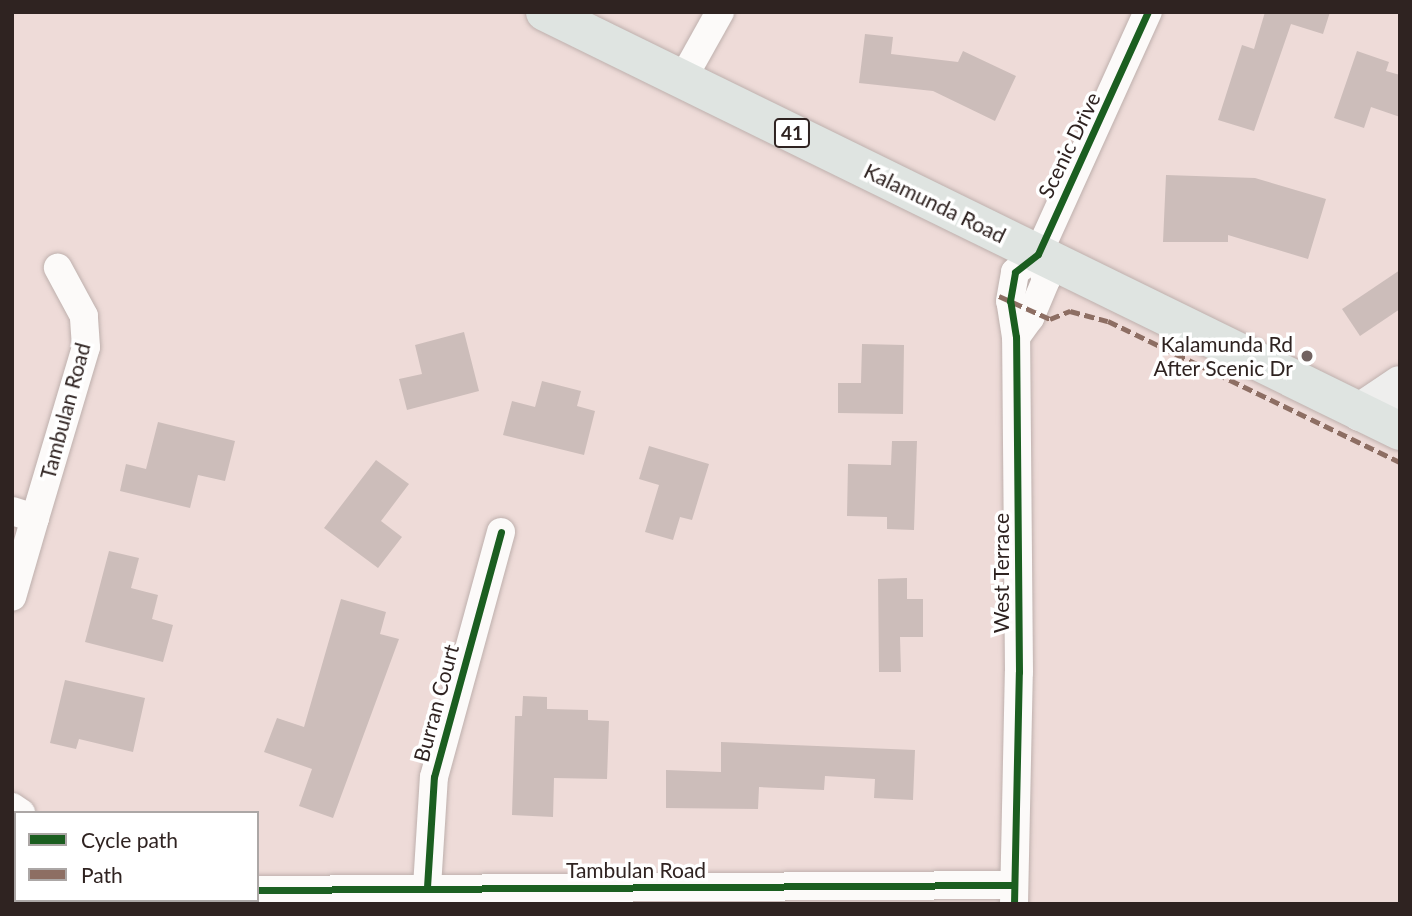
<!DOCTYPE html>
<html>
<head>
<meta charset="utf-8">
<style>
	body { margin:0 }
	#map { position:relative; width:1412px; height:916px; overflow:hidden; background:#eedbd8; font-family:Lato,sans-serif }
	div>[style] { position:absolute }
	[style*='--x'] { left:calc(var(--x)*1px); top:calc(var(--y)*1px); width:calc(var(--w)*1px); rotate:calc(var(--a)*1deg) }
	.green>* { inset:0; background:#f1c2bb }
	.building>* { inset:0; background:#ccbdba }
	.roads { filter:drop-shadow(0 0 2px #beb0ad) drop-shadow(0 0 2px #beb0ad) }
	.street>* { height:28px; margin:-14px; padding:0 14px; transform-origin:14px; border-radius:14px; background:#fcfaf9 }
	.secondary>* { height:38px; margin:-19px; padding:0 19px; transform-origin:19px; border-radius:19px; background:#eeeeed }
	.primary>* { height:38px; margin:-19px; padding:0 19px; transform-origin:19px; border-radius:19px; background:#dfe4e1 }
	.quiet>* { height:5px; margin-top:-2.5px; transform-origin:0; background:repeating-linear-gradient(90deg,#8d6e63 0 10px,transparent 0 15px) }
	.cycleway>* { height:7px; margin:-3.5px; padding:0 3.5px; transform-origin:3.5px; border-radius:3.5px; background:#1b5e20 }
	.dots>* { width:19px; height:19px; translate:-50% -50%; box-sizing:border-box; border:4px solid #fff; border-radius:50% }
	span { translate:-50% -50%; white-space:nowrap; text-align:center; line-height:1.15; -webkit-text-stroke:7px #fff; paint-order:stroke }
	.shield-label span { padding:2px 5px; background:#fff; border:2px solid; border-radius:5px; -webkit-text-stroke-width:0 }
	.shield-label { font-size:19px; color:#2f2321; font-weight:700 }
	.street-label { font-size:21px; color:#2f2321 }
	.poi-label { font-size:21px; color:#2f2321 }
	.right { translate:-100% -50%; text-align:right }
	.frame { position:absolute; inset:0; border:14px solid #2f2321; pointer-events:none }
	.legend { position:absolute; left:14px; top:811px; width:245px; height:91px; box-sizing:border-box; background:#fff; border:2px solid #aca7a6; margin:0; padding:9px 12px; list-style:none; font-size:21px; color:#2f2321 }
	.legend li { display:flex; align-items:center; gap:14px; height:35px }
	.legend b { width:35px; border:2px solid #aca7a6 }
</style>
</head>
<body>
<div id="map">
	<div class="green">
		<div style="clip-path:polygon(12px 807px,16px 900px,300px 904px,12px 904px)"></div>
	</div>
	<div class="building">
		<div style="clip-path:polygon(1265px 12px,1330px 12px,1323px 34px,1291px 24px,1254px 131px,1218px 120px,1242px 45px,1254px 49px)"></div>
		<div style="clip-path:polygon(865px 34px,893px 37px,891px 54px,958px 62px,963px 51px,1016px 76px,995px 121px,933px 91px,859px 83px)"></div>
		<div style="clip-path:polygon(1357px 51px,1389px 62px,1386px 71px,1400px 75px,1400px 117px,1371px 107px,1364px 128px,1334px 118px)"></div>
		<div style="clip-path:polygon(1166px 175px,1255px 178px,1326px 199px,1308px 259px,1228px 235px,1228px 242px,1163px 242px)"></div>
		<div style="clip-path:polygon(1400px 270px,1400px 309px,1360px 336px,1342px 309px)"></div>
		<div style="clip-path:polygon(464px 332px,479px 391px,407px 410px,399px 379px,422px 374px,415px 345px)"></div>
		<div style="clip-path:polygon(862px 344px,904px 345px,903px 414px,838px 413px,838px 383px,861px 383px)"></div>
		<div style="clip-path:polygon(542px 381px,581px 391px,577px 406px,595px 411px,584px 455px,503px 435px,512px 401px,535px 407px)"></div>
		<div style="clip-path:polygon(158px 422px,235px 441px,225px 481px,198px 475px,190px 508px,120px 491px,126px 464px,146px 469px)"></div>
		<div style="clip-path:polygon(892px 441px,917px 441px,914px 530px,887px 529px,887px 517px,847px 516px,848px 464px,891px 465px)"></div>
		<div style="clip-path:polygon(649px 446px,709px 464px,692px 520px,680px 517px,673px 540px,645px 532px,659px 485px,639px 479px)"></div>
		<div style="clip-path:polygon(376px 460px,409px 484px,381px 521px,402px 537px,378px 568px,324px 528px)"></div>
		<div style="clip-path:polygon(109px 551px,139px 558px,131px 588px,158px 595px,152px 619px,173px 625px,163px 662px,85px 642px)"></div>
		<div style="clip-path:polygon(907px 578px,907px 599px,923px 599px,923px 637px,900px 637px,901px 672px,879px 672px,878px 579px)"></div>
		<div style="clip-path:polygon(341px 599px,386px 612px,380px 634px,399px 639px,333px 818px,299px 806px,312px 769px,264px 752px,277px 718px,304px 727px)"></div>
		<div style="clip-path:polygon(65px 680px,145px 698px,133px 752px,79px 739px,76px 749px,50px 743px)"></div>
		<div style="clip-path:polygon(523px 696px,547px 697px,547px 709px,588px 710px,588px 720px,609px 721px,607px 779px,554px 778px,553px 817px,512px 815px,515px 716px,522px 716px)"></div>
		<div style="clip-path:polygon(721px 742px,915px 750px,913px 800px,874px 798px,875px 779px,825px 776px,824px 790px,759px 787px,758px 809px,666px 808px,666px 770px,721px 772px)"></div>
	</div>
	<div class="roads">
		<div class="street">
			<div style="--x:682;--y:80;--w:78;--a:-60.8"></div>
			<div style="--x:1016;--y:337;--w:24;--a:-54"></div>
			<div style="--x:1030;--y:318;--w:41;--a:-67.2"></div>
			<div style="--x:1046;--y:280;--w:27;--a:-107"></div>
			<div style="--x:12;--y:511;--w:24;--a:17"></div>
			<div style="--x:35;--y:518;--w:82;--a:106.2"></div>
			<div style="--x:35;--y:518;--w:178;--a:-73.4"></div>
			<div style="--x:86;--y:347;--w:31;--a:-94"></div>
			<div style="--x:84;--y:316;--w:55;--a:-118.4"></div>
			<div style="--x:12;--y:807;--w:11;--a:34"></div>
			<div style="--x:427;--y:887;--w:110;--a:-86.4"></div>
			<div style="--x:434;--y:777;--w:254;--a:-74.7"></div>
			<div style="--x:257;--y:890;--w:757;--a:-0.38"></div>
			<div style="--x:1014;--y:904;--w:232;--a:-88.8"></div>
			<div style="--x:1019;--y:672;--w:335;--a:-90.5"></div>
			<div style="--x:1016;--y:337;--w:36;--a:-99"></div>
			<div style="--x:1010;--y:301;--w:29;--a:-80"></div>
			<div style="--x:1015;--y:272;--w:29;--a:-38"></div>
			<div style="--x:1038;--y:254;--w:266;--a:-65.6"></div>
		</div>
		<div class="secondary">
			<div style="--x:1360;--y:412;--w:48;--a:-34"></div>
		</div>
		<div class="primary">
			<div style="--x:545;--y:12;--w:952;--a:26.11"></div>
		</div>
	</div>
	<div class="quiet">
		<div style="--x:999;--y:296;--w:56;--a:24.3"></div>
		<div style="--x:1050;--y:319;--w:22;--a:-22"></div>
		<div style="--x:1070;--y:311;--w:39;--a:15"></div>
		<div style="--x:1108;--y:321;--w:324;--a:25.8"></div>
	</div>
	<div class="cycleway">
		<div style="--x:427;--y:887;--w:110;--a:-86.4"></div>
		<div style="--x:434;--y:777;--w:254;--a:-74.7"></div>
		<div style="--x:257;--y:890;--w:757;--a:-0.38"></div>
		<div style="--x:1014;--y:904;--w:232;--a:-88.8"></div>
		<div style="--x:1019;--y:672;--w:335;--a:-90.5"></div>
		<div style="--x:1016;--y:337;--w:36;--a:-99"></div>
		<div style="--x:1010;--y:301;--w:29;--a:-80"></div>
		<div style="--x:1015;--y:272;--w:29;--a:-38"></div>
		<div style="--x:1038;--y:254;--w:266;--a:-65.6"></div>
	</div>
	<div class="dots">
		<div style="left:1307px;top:356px;background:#726361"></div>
	</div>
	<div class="shield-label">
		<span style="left:792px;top:133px">41</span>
	</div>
	<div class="street-label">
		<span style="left:1069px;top:145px;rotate:-64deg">Scenic Drive</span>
		<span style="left:935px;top:203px;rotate:26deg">Kalamunda Road</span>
		<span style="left:65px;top:411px;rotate:-75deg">Tambulan Road</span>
		<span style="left:1001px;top:573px;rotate:-90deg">West Terrace</span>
		<span style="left:436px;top:703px;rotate:-75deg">Burran Court</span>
		<span style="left:636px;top:870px">Tambulan Road</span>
	</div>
	<div class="poi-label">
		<span class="right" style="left:1293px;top:356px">Kalamunda Rd<br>After Scenic Dr</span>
	</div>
	<div class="frame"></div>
	<ul class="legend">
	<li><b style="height:9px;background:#1b5e20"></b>Cycle path</li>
	<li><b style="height:9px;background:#8d6e63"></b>Path</li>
	</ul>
</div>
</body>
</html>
